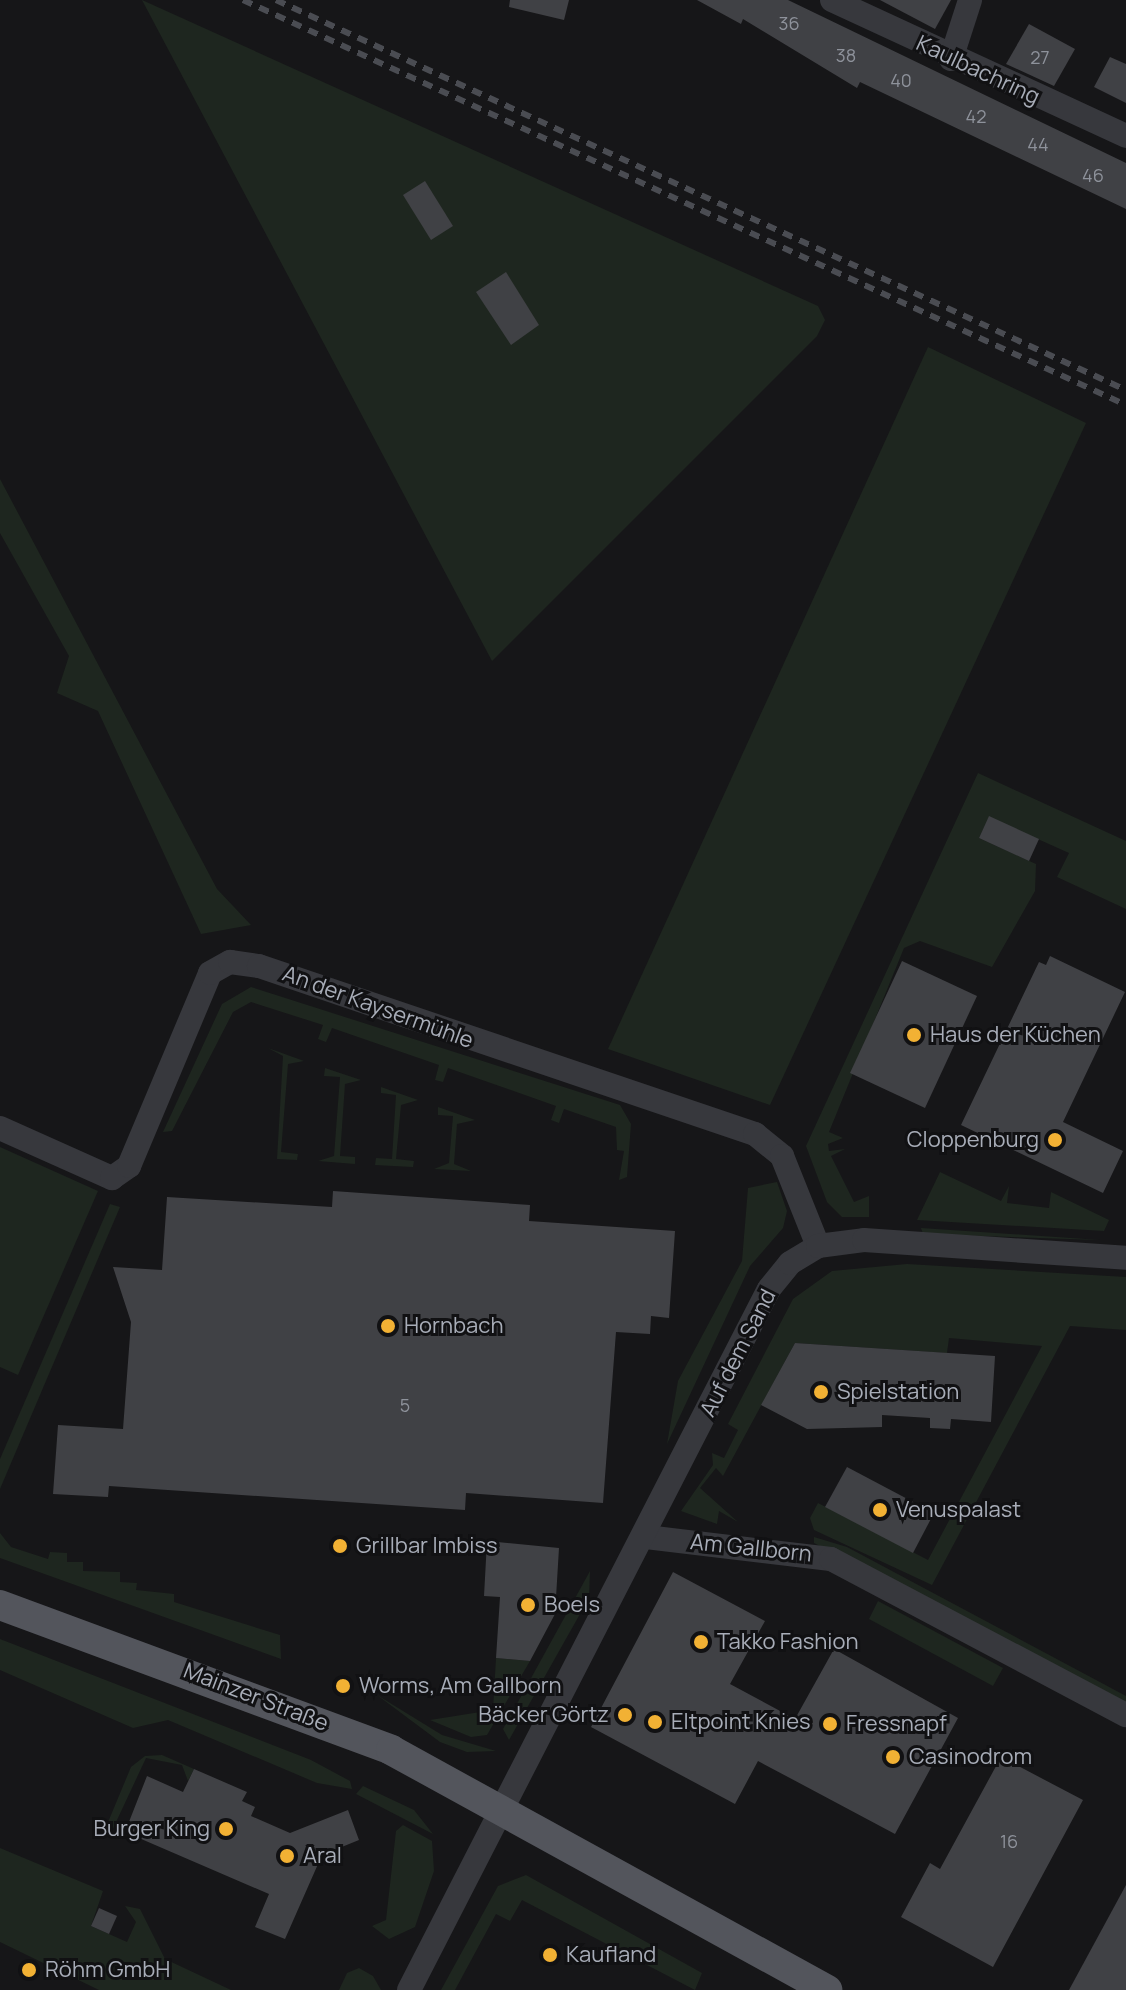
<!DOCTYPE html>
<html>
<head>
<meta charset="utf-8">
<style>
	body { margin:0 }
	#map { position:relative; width:1126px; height:1990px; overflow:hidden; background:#161618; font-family:Manrope,sans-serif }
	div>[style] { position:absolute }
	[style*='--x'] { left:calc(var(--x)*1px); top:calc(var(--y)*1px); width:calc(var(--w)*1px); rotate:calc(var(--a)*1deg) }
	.green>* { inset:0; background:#1e261f }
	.building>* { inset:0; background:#404145 }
	.minor>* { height:24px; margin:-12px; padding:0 12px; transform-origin:12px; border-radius:12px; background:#37383d }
	.major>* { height:30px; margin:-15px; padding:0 15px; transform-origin:15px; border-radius:15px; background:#53555c }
	.rail>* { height:6px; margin-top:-3px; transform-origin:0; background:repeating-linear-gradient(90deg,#4a4c52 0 10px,transparent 0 18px) }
	.dots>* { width:22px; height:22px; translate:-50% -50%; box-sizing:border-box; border:4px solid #111113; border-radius:50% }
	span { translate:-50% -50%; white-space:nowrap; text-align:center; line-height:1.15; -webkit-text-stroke:6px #111113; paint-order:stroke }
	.number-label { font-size:18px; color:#8e929b }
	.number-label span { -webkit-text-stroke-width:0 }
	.street-label { font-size:22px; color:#a8adb8 }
	.poi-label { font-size:22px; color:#a8adb8 }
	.left { translate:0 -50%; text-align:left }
	.right { translate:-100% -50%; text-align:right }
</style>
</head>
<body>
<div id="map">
	<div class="green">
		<div style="clip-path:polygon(142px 0,818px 306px,825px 320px,817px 336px,492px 661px)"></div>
		<div style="clip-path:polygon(928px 347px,1086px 423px,770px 1105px,608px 1049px)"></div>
		<div style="clip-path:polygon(0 479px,217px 889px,251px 925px,201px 934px,98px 711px,57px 693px,69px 656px,0 533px)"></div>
		<div style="clip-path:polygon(978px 773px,1126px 841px,1126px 909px,1057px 877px,1069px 853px,989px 817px,979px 838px,1036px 864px,1035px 891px,992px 967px,920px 941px,904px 948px,829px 1132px,843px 1138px,828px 1144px,829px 1151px,845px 1149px,831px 1156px,854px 1202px,869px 1196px,869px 1217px,842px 1217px,827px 1202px,806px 1146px)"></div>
		<div style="clip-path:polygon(251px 987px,620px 1105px,631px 1124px,627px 1177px,619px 1180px,624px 1151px,617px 1150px,616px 1127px,564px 1109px,559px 1123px,551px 1120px,556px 1106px,448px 1068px,443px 1082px,435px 1080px,439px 1065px,332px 1028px,326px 1042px,318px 1039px,323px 1025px,251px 1002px,233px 1012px,172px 1131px,163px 1132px,222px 1004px)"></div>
		<div style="clip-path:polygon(268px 1048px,304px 1061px,288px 1064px,281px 1152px,298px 1154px,297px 1160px,277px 1159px,283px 1056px)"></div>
		<div style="clip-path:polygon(325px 1068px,361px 1080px,345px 1084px,340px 1156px,355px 1157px,355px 1164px,318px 1161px,334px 1156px,340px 1077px,324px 1076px)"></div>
		<div style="clip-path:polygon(381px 1087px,418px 1100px,401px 1105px,396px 1159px,414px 1161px,413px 1167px,375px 1165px,376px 1158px,392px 1159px,396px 1095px,381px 1093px)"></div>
		<div style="clip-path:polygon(438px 1107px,475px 1120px,457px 1124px,454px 1164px,471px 1171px,434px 1169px,449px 1163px,453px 1116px,438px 1115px)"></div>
		<div style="clip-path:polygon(0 1147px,98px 1191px,18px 1375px,0 1367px)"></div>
		<div style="clip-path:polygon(940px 1172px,1001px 1201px,1009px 1186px,1007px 1203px,1049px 1208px,1051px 1192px,1109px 1220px,1104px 1231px,917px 1220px)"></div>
		<div style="clip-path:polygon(777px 1182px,787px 1211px,783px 1228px,750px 1266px,667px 1444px,678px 1381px,742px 1261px,748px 1188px)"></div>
		<div style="clip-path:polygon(110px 1204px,120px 1207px,0 1489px,0 1459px)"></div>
		<div style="clip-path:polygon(921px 1228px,1100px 1240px,923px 1234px)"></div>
		<div style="clip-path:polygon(907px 1264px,1126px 1277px,1126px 1330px,1070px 1326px,932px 1585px,814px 1530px,810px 1518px,818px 1503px,928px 1560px,1042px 1346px,949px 1338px,947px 1353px,795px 1343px,723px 1476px,716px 1468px,700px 1488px,738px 1522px,719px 1511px,717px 1524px,681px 1511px,713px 1465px,712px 1453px,724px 1458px,738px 1430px,728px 1424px,793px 1299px,832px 1271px)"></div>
		<div style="clip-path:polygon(0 1533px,11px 1547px,48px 1559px,50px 1552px,67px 1553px,67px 1562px,83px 1562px,83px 1571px,120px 1572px,120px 1582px,137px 1583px,136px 1590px,174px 1594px,174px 1602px,280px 1635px,281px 1659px,0 1558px)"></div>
		<div style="clip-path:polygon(814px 1537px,847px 1547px,1126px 1696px,1126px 1704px,814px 1543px)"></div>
		<div style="clip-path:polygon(590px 1571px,589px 1598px,509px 1740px,503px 1729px)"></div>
		<div style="clip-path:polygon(878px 1601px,1003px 1668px,993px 1686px,869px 1619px)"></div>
		<div style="clip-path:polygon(0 1639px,311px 1760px,350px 1781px,352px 1789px,317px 1783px,168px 1720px,133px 1728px,0 1670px)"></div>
		<div style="clip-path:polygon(496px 1658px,530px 1661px,487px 1735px,471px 1737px,430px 1720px,493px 1710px)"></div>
		<div style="clip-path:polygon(377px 1695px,442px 1735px,496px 1751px,467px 1752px,440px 1742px)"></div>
		<div style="clip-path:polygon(162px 1755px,194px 1769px,188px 1781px,182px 1765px,146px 1758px,110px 1835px,101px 1839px,131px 1767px,145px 1756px)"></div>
		<div style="clip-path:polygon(363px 1786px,414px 1810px,433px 1834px,356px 1794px)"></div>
		<div style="clip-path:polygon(403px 1825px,432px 1841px,434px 1871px,415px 1927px,389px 1939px,372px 1926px,386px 1920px,396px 1831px)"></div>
		<div style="clip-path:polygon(0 1848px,103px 1891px,91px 1926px,127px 1942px,136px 1922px,125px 1906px,140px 1909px,165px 1959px,231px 1990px,99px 1990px,0 1942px)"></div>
		<div style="clip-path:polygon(526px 1875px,702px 1973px,695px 1990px,522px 1900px,510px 1921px,496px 1914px,455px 1990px,441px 1990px,498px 1886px)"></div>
		<div style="clip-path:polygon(359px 1968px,373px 1976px,381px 1990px,339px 1990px,347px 1973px)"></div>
	</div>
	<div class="building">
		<div style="clip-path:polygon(510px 0,569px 0,564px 20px,509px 7px)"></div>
		<div style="clip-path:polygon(697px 0,788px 0,1126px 163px,1126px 209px,860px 82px,857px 88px,743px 19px,741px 24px)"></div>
		<div style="clip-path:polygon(880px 0,951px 0,935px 29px)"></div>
		<div style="clip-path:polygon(1029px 24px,1075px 49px,1054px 86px,1006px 64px)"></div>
		<div style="clip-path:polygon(1110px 57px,1126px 64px,1126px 103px,1094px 87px)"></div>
		<div style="clip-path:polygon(425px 181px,453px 226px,431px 240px,403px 195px)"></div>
		<div style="clip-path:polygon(506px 272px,539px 325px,511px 345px,476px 292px)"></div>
		<div style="clip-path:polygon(989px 816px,1039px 839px,1029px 861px,979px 838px)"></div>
		<div style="clip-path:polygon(1050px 956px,1125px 992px,1063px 1122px,1123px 1151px,1103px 1193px,961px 1125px,1039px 962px,1046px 965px)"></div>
		<div style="clip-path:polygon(902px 961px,977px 996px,925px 1108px,850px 1073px)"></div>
		<div style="clip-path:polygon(333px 1191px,530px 1205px,529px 1221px,675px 1231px,669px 1318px,651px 1316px,650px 1334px,616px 1332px,603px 1503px,466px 1493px,465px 1510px,109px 1486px,108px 1497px,53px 1494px,58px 1425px,123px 1429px,131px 1322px,113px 1267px,162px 1270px,167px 1197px,332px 1207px)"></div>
		<div style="clip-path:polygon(795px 1343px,995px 1356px,991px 1422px,951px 1419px,950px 1429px,930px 1428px,930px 1418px,882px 1415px,882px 1427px,807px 1429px,761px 1405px)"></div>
		<div style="clip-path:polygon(847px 1467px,934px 1513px,913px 1553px,825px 1507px)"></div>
		<div style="clip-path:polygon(487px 1541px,559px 1548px,555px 1614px,530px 1661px,496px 1658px,500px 1597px,484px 1596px)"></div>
		<div style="clip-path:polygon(673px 1572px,765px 1621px,730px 1684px,795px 1719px,834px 1649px,958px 1718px,895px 1834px,758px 1761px,735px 1804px,591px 1727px)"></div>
		<div style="clip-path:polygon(1001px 1757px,1083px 1800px,993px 1967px,901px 1917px,930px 1863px,940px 1869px)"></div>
		<div style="clip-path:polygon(194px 1769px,247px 1792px,242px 1801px,255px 1807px,251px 1816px,290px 1833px,348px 1810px,359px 1840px,322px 1855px,285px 1939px,255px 1927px,269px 1894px,125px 1832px,147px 1776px,183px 1792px)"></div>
		<div style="clip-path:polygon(1126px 1885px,1126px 1990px,1069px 1990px)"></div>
		<div style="clip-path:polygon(99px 1908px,117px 1916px,109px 1934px,91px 1926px)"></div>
	</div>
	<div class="minor">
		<div style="--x:832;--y:0;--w:324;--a:24.8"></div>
		<div style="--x:951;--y:59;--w:62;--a:-72.1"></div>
		<div style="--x:0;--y:1128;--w:123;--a:24.1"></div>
		<div style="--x:112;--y:1178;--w:21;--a:-35"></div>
		<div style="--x:129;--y:1166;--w:209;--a:-67.2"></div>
		<div style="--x:210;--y:973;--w:23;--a:-29"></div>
		<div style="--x:230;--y:962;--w:29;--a:8"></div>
		<div style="--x:259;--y:966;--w:524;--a:18.71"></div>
		<div style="--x:755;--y:1134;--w:35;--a:39"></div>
		<div style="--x:782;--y:1156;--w:97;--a:68.2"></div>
		<div style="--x:646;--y:1537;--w:186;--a:6.8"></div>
		<div style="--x:831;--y:1559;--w:334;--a:27.9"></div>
		<div style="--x:409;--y:1990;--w:788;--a:-62.82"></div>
		<div style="--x:769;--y:1289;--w:33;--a:-51"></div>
		<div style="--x:790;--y:1263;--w:33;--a:-31"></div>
		<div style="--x:818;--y:1246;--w:46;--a:-7.4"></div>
		<div style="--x:864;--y:1240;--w:263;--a:3.9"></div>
	</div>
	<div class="major">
		<div style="--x:0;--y:1605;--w:417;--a:20.3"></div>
		<div style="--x:391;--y:1750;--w:498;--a:28.8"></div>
	</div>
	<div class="rail">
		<div style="--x:243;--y:0;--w:971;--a:24.64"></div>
		<div style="--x:276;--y:0;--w:935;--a:24.65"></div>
	</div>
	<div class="dots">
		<div style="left:914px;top:1035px;background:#f2b134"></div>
		<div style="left:1055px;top:1140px;background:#f2b134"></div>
		<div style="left:388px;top:1326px;background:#f2b134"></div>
		<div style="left:821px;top:1392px;background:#f2b134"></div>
		<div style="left:880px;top:1510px;background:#f2b134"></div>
		<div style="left:340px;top:1546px;background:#f2b134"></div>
		<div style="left:528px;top:1605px;background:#f2b134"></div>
		<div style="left:701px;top:1642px;background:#f2b134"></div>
		<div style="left:343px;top:1686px;background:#f2b134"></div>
		<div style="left:625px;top:1715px;background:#f2b134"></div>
		<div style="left:655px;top:1722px;background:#f2b134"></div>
		<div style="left:830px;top:1724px;background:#f2b134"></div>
		<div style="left:893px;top:1757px;background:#f2b134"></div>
		<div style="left:226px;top:1829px;background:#f2b134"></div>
		<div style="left:287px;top:1856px;background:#f2b134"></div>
		<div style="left:550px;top:1955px;background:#f2b134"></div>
		<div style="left:29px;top:1970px;background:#f2b134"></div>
	</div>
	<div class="number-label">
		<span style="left:789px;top:23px">36</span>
		<span style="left:846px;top:55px">38</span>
		<span style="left:1040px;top:57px">27</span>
		<span style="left:901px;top:80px">40</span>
		<span style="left:976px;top:116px">42</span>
		<span style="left:1038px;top:144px">44</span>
		<span style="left:1093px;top:175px">46</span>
		<span style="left:405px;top:1405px">5</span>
		<span style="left:1009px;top:1841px">16</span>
	</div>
	<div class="street-label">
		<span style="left:978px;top:70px;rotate:25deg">Kaulbachring</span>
		<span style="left:378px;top:1007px;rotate:20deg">An der Kaysermühle</span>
		<span style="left:738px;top:1353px;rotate:-63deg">Auf dem Sand</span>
		<span style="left:751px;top:1548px;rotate:6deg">Am Gallborn</span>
		<span style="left:256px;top:1697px;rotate:21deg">Mainzer Straße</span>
	</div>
	<div class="poi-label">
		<span class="left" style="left:930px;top:1035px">Haus der Küchen</span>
		<span class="right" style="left:1039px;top:1140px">Cloppenburg</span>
		<span class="left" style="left:404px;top:1326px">Hornbach</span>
		<span class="left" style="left:837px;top:1392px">Spielstation</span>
		<span class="left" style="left:896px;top:1510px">Venuspalast</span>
		<span class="left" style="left:356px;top:1546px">Grillbar Imbiss</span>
		<span class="left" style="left:544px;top:1605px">Boels</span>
		<span class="left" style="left:717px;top:1642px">Takko Fashion</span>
		<span class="left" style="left:359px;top:1686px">Worms, Am Gallborn</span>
		<span class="right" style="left:609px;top:1715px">Bäcker Görtz</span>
		<span class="left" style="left:671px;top:1722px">Eltpoint Knies</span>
		<span class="left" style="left:846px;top:1724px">Fressnapf</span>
		<span class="left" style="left:909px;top:1757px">Casinodrom</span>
		<span class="right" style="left:210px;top:1829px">Burger King</span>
		<span class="left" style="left:303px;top:1856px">Aral</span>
		<span class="left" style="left:566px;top:1955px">Kaufland</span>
		<span class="left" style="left:45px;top:1970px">Röhm GmbH</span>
	</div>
</div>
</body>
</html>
